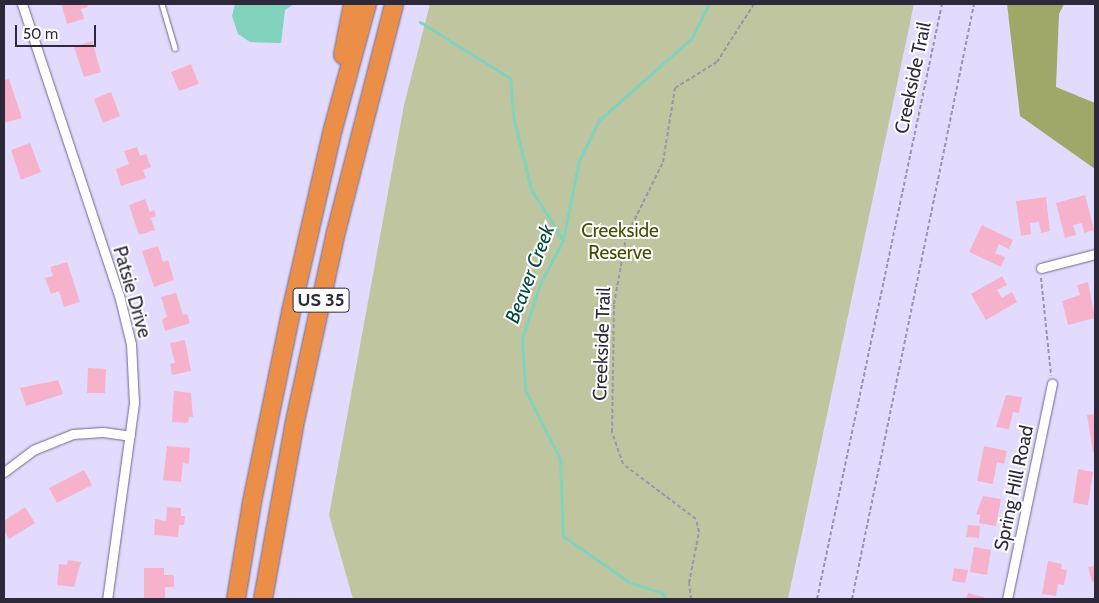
<!DOCTYPE html>
<html>
<head>
<meta charset="utf-8">
<style>
	body { margin:0 }
	#map { position:relative; width:1099px; height:603px; overflow:hidden; background:#e3dbfd; font-family:Cabin,sans-serif }
	div>[style] { position:absolute }
	[style*='--x'] { left:calc(var(--x)*1px); top:calc(var(--y)*1px); width:calc(var(--w)*1px); rotate:calc(var(--a)*1deg) }
	.green>* { inset:0; background:#bfc69f }
	.forest>* { inset:0; background:#9fa869 }
	.water>* { inset:0; background:#81d3be }
	.stream>* { height:3px; margin:-1.5px; padding:0 1.5px; transform-origin:1.5px; border-radius:1.5px; background:#81d3be }
	.building>* { inset:0; background:#f7b2cb }
	.path>* { height:2px; margin-top:-1px; transform-origin:0; background:repeating-linear-gradient(90deg,#9993ae 0 4px,transparent 0 6.5px) }
	.roads { filter:drop-shadow(0 0 1px #70678d) drop-shadow(0 0 1px #70678d) }
	.lane>* { height:4.5px; margin:-2.25px; padding:0 2.25px; transform-origin:2.25px; border-radius:2.25px; background:#fff }
	.street>* { height:9px; margin:-4.5px; padding:0 4.5px; transform-origin:4.5px; border-radius:4.5px; background:#fff }
	.highway>* { height:18px; margin:-9px; padding:0 9px; transform-origin:9px; border-radius:9px; background:#eb8e47 }
	span { translate:-50% -50%; white-space:nowrap; text-align:center; line-height:1.15; -webkit-text-stroke:4px #fff; paint-order:stroke }
	.shield-label span { padding:1px 4px; background:#fff; border:1px solid; border-radius:4px; -webkit-text-stroke-width:0 }
	.shield-label { font-size:18px; color:#2d293a; font-weight:700 }
	.street-label { font-size:19px; color:#2d293a }
	.park-label { font-size:19px; color:#474e00 }
	.water-label { font-size:20px; color:#004b3e; font-style:italic }
	.frame { position:absolute; inset:0; border:5px solid #2d293a; pointer-events:none }
	.scale { position:absolute; left:15px; top:25px; width:81px; height:22px; box-sizing:border-box; border:2px solid #2d293a; border-top:0; padding-left:6px; font-size:15px; line-height:18px; white-space:nowrap; color:#2d293a; -webkit-text-stroke:4px #fff; paint-order:stroke }
</style>
</head>
<body>
<div id="map">
	<div class="green">
		<div style="clip-path:polygon(430px 4px,914px 4px,788px 599px,353px 599px,329px 515px,404px 105px)"></div>
	</div>
	<div class="forest">
		<div style="clip-path:polygon(1007px 4px,1064px 4px,1059px 14px,1056px 87px,1095px 103px,1095px 169px,1020px 116px)"></div>
	</div>
	<div class="water">
		<div style="clip-path:polygon(235px 4px,294px 4px,285px 10px,281px 43px,250px 42px,238px 34px,232px 16px)"></div>
	</div>
	<div class="stream">
		<div style="--x:420;--y:22;--w:106;--a:31.9"></div>
		<div style="--x:510;--y:78;--w:38;--a:85"></div>
		<div style="--x:513;--y:116;--w:75;--a:76.1"></div>
		<div style="--x:531;--y:189;--w:60;--a:57.9"></div>
		<div style="--x:667;--y:599;--w:8;--a:-130"></div>
		<div style="--x:662;--y:593;--w:35;--a:-162"></div>
		<div style="--x:629;--y:582;--w:80;--a:-145.1"></div>
		<div style="--x:563;--y:536;--w:77;--a:-92.2"></div>
		<div style="--x:560;--y:459;--w:77;--a:-116.9"></div>
		<div style="--x:525;--y:390;--w:52;--a:-93.3"></div>
		<div style="--x:522;--y:338;--w:57;--a:-71.6"></div>
		<div style="--x:540;--y:284;--w:50;--a:-62.4"></div>
		<div style="--x:563;--y:240;--w:81;--a:-78.6"></div>
		<div style="--x:579;--y:161;--w:46;--a:-64"></div>
		<div style="--x:599;--y:120;--w:123;--a:-41.4"></div>
		<div style="--x:691;--y:39;--w:39;--a:-63"></div>
	</div>
	<div class="building">
		<div style="clip-path:polygon(61px 4px,87px 4px,88px 7px,81px 9px,84px 19px,67px 24px)"></div>
		<div style="clip-path:polygon(92px 41px,101px 72px,84px 77px,74px 47px)"></div>
		<div style="clip-path:polygon(191px 64px,199px 84px,179px 91px,171px 72px)"></div>
		<div style="clip-path:polygon(9px 79px,22px 118px,4px 123px,4px 80px)"></div>
		<div style="clip-path:polygon(111px 92px,120px 116px,103px 123px,94px 99px)"></div>
		<div style="clip-path:polygon(30px 143px,41px 172px,21px 180px,11px 150px)"></div>
		<div style="clip-path:polygon(137px 147px,140px 156px,146px 154px,151px 167px,143px 170px,146px 178px,121px 186px,116px 169px,129px 164px,124px 151px)"></div>
		<div style="clip-path:polygon(1085px 195px,1094px 230px,1084px 233px,1082px 223px,1073px 225px,1076px 235px,1065px 238px,1056px 203px)"></div>
		<div style="clip-path:polygon(1046px 197px,1050px 231px,1041px 233px,1039px 222px,1030px 223px,1031px 234px,1021px 236px,1016px 201px)"></div>
		<div style="clip-path:polygon(145px 199px,150px 212px,154px 210px,156px 216px,151px 218px,155px 230px,139px 235px,129px 205px)"></div>
		<div style="clip-path:polygon(982px 225px,1013px 240px,1009px 249px,999px 244px,995px 253px,1005px 257px,1001px 267px,969px 252px)"></div>
		<div style="clip-path:polygon(158px 246px,163px 262px,168px 260px,174px 280px,154px 287px,142px 251px)"></div>
		<div style="clip-path:polygon(67px 262px,80px 302px,64px 307px,59px 291px,51px 294px,45px 278px,53px 276px,50px 267px)"></div>
		<div style="clip-path:polygon(1002px 276px,1007px 285px,997px 290px,1002px 298px,1012px 292px,1017px 302px,986px 320px,971px 294px)"></div>
		<div style="clip-path:polygon(1088px 282px,1095px 318px,1068px 325px,1062px 301px,1080px 295px,1077px 285px)"></div>
		<div style="clip-path:polygon(176px 293px,183px 315px,187px 314px,190px 323px,165px 331px,162px 319px,167px 317px,161px 297px)"></div>
		<div style="clip-path:polygon(185px 340px,191px 371px,172px 375px,170px 364px,175px 363px,170px 343px)"></div>
		<div style="clip-path:polygon(88px 368px,106px 369px,105px 393px,87px 393px)"></div>
		<div style="clip-path:polygon(58px 380px,63px 394px,26px 406px,20px 388px)"></div>
		<div style="clip-path:polygon(174px 391px,191px 393px,193px 417px,189px 417px,188px 423px,172px 422px)"></div>
		<div style="clip-path:polygon(1006px 395px,1022px 397px,1019px 413px,1013px 412px,1009px 429px,996px 427px)"></div>
		<div style="clip-path:polygon(1095px 414px,1095px 452px,1093px 452px,1087px 415px)"></div>
		<div style="clip-path:polygon(167px 446px,190px 448px,189px 464px,183px 463px,181px 482px,163px 480px)"></div>
		<div style="clip-path:polygon(984px 446px,1007px 451px,1004px 464px,997px 462px,993px 484px,977px 481px)"></div>
		<div style="clip-path:polygon(1078px 469px,1093px 472px,1088px 505px,1073px 503px)"></div>
		<div style="clip-path:polygon(84px 470px,92px 485px,57px 503px,49px 488px)"></div>
		<div style="clip-path:polygon(983px 496px,1001px 499px,996px 526px,979px 523px,980px 515px,976px 514px)"></div>
		<div style="clip-path:polygon(25px 507px,35px 523px,9px 539px,4px 531px,4px 521px)"></div>
		<div style="clip-path:polygon(167px 507px,181px 508px,181px 516px,185px 516px,184px 525px,179px 525px,178px 537px,154px 535px,155px 519px,166px 521px)"></div>
		<div style="clip-path:polygon(968px 525px,980px 526px,979px 538px,966px 537px)"></div>
		<div style="clip-path:polygon(974px 547px,991px 550px,987px 575px,970px 572px)"></div>
		<div style="clip-path:polygon(68px 560px,81px 562px,74px 587px,57px 585px,59px 564px,67px 565px)"></div>
		<div style="clip-path:polygon(1048px 561px,1062px 564px,1061px 569px,1067px 570px,1064px 585px,1058px 584px,1056px 596px,1042px 594px)"></div>
		<div style="clip-path:polygon(1095px 566px,1095px 581px,1092px 582px,1088px 567px)"></div>
		<div style="clip-path:polygon(144px 568px,164px 568px,164px 575px,174px 575px,174px 587px,165px 587px,165px 599px,144px 599px)"></div>
		<div style="clip-path:polygon(954px 568px,968px 570px,965px 583px,952px 581px)"></div>
		<div style="clip-path:polygon(968px 593px,984px 597px,983px 599px,966px 599px)"></div>
	</div>
	<div class="path">
		<div style="--x:1041;--y:278;--w:98;--a:84.1"></div>
		<div style="--x:691;--y:599;--w:16;--a:-97"></div>
		<div style="--x:689;--y:583;--w:52;--a:-78.9"></div>
		<div style="--x:699;--y:532;--w:13;--a:-103"></div>
		<div style="--x:696;--y:519;--w:91;--a:-143"></div>
		<div style="--x:623;--y:464;--w:34;--a:-109"></div>
		<div style="--x:612;--y:432;--w:128;--a:-89.1"></div>
		<div style="--x:614;--y:304;--w:68;--a:-79.8"></div>
		<div style="--x:626;--y:237;--w:84;--a:-63.7"></div>
		<div style="--x:663;--y:162;--w:75;--a:-80.8"></div>
		<div style="--x:675;--y:88;--w:49;--a:-31.8"></div>
		<div style="--x:717;--y:62;--w:69;--a:-57.5"></div>
		<div style="--x:817;--y:599;--w:608;--a:-78.14"></div>
		<div style="--x:852;--y:599;--w:607;--a:-78.41"></div>
	</div>
	<div class="roads">
		<div class="lane">
			<div style="--x:162;--y:4;--w:46;--a:73.5"></div>
		</div>
		<div class="street">
			<div style="--x:22;--y:4;--w:307;--a:71.6"></div>
			<div style="--x:119;--y:295;--w:50;--a:76.2"></div>
			<div style="--x:131;--y:344;--w:59;--a:87.1"></div>
			<div style="--x:134;--y:403;--w:198;--a:97.8"></div>
			<div style="--x:1041;--y:268;--w:56;--a:-14.5"></div>
			<div style="--x:4;--y:472;--w:36;--a:-37"></div>
			<div style="--x:33;--y:450;--w:43;--a:-21.8"></div>
			<div style="--x:73;--y:434;--w:30;--a:-4"></div>
			<div style="--x:103;--y:432;--w:27;--a:8"></div>
			<div style="--x:1007;--y:599;--w:220;--a:-78.2"></div>
		</div>
		<div class="highway">
			<div style="--x:343;--y:55;--w:52;--a:-78.9"></div>
			<div style="--x:236;--y:599;--w:98;--a:-80.6"></div>
			<div style="--x:252;--y:502;--w:194;--a:-78.4"></div>
			<div style="--x:291;--y:312;--w:188;--a:-77.1"></div>
			<div style="--x:333;--y:129;--w:130;--a:-74.8"></div>
			<div style="--x:263;--y:599;--w:176;--a:-79.8"></div>
			<div style="--x:294;--y:426;--w:194;--a:-77.8"></div>
			<div style="--x:335;--y:236;--w:239;--a:-75.7"></div>
		</div>
	</div>
	<div class="shield-label">
		<span style="left:321px;top:300px">US 35</span>
	</div>
	<div class="street-label">
		<span style="left:913px;top:78px;rotate:-78deg">Creekside Trail</span>
		<span style="left:132px;top:292px;rotate:74deg">Patsie Drive</span>
		<span style="left:602px;top:344px;rotate:-88deg">Creekside Trail</span>
		<span style="left:1014px;top:488px;rotate:-78deg">Spring Hill Road</span>
	</div>
	<div class="park-label">
		<span style="left:620px;top:242px">Creekside<br>Reserve</span>
	</div>
	<div class="water-label">
		<span style="left:530px;top:274px;rotate:-69deg">Beaver Creek</span>
	</div>
	<div class="frame"></div>
	<div class="scale">50 m</div>
</div>
</body>
</html>
